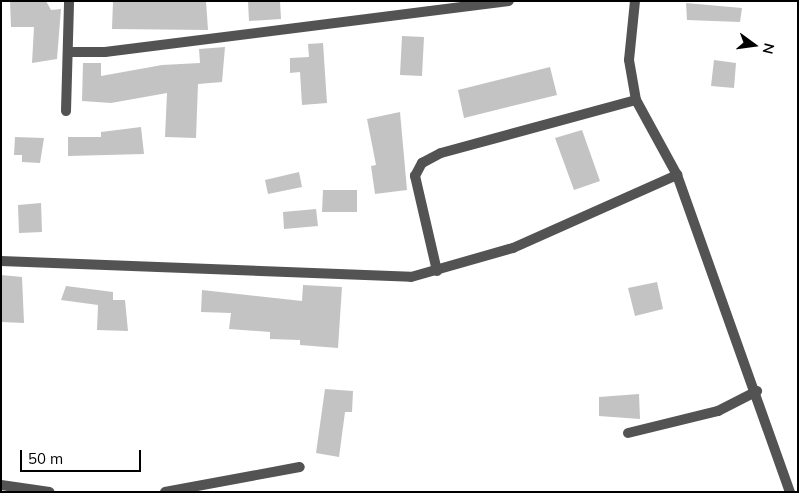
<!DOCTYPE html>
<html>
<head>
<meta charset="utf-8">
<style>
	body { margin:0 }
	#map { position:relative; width:799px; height:493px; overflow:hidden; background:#fff; font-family:Mulish,sans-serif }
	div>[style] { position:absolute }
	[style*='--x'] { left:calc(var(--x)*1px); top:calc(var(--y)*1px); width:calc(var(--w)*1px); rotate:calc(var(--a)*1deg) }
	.building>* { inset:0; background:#c3c3c3 }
	.street>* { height:10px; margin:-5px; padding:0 5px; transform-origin:5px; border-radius:5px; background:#535353 }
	span { translate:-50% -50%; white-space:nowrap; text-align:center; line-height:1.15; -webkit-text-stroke:5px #fff; paint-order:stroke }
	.frame { position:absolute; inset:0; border:2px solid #000; pointer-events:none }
	.north { position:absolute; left:729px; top:20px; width:50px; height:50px; -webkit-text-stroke:4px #fff; paint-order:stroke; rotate:104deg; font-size:14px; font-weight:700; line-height:20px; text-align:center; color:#000 }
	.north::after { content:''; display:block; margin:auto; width:18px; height:22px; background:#000; clip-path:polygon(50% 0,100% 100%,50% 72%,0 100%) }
	.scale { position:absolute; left:20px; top:450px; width:121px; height:22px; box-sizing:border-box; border:2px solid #000; border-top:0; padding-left:6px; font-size:15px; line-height:18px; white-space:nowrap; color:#000; -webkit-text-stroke:4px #fff; paint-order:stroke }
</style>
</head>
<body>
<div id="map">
	<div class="building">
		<div style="clip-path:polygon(10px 1px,46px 1px,51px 10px,61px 9px,57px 59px,32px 63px,34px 27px,11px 27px)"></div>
		<div style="clip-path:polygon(113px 1px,206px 1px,208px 30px,112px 29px)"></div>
		<div style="clip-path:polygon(248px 1px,280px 1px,281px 19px,249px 21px)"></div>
		<div style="clip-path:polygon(686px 3px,742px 8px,740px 22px,687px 20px)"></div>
		<div style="clip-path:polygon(402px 36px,424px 37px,422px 76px,400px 75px)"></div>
		<div style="clip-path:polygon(323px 43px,327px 103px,302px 105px,300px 72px,290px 73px,290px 58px,309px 57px,308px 44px)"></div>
		<div style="clip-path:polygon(225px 47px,222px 82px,198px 84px,196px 138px,165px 137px,167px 93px,111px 103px,82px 101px,83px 63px,101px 63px,101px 76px,162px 65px,200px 63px,199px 49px)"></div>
		<div style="clip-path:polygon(714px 60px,736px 63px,734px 88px,711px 86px)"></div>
		<div style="clip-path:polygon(550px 67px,557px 95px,464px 118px,458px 90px)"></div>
		<div style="clip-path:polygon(400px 112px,407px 190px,375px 194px,371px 166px,376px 165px,367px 119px)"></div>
		<div style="clip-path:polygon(141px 127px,144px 154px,68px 156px,68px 137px,101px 137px,101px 132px)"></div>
		<div style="clip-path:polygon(582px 130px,600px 181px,574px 190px,555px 138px)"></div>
		<div style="clip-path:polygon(15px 137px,44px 138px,40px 163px,22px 162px,22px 155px,14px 155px)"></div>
		<div style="clip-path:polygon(299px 172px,302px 187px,268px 194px,265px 180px)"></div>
		<div style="clip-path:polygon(323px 190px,357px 190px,357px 212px,322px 212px)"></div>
		<div style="clip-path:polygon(41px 203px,42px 232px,19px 233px,18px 205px)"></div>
		<div style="clip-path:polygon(316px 209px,318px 226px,284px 229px,283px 212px)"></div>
		<div style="clip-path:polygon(1px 275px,22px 277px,24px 323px,1px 322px)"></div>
		<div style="clip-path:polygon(657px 282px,663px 309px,635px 316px,628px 288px)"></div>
		<div style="clip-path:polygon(303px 285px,342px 287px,338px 348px,300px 345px,300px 340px,270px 339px,270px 332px,229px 329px,231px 313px,201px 312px,202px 290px,302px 301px)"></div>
		<div style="clip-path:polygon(66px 286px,113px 292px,113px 300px,125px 300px,128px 331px,97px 330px,98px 305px,61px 300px)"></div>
		<div style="clip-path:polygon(325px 389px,353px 391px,352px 412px,345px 412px,339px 457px,316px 453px)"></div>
		<div style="clip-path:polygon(639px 394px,640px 419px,599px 416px,599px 397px)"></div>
	</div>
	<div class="street">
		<div style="--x:635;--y:1;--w:59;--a:95.8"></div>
		<div style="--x:629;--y:60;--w:41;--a:80.1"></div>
		<div style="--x:636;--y:100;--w:85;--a:61.3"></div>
		<div style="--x:677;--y:175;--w:337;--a:70.4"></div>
		<div style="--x:70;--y:52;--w:35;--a:0"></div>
		<div style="--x:105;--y:52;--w:407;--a:-7.2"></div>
		<div style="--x:66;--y:111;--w:110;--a:-88.4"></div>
		<div style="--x:1;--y:261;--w:410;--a:2.2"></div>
		<div style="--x:411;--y:277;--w:106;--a:-15.9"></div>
		<div style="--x:513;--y:248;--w:180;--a:-24"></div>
		<div style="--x:437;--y:271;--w:98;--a:-103"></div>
		<div style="--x:415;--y:176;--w:15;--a:-62"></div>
		<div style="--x:422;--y:163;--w:21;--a:-28"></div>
		<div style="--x:441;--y:153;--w:202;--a:-15.2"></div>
		<div style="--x:628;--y:433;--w:93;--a:-13.7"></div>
		<div style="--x:718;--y:411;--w:44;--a:-27.1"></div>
		<div style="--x:1;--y:485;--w:49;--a:8.1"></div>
		<div style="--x:165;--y:492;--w:137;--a:-10.5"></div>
	</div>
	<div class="frame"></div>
	<div class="north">N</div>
	<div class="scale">50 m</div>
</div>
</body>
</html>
